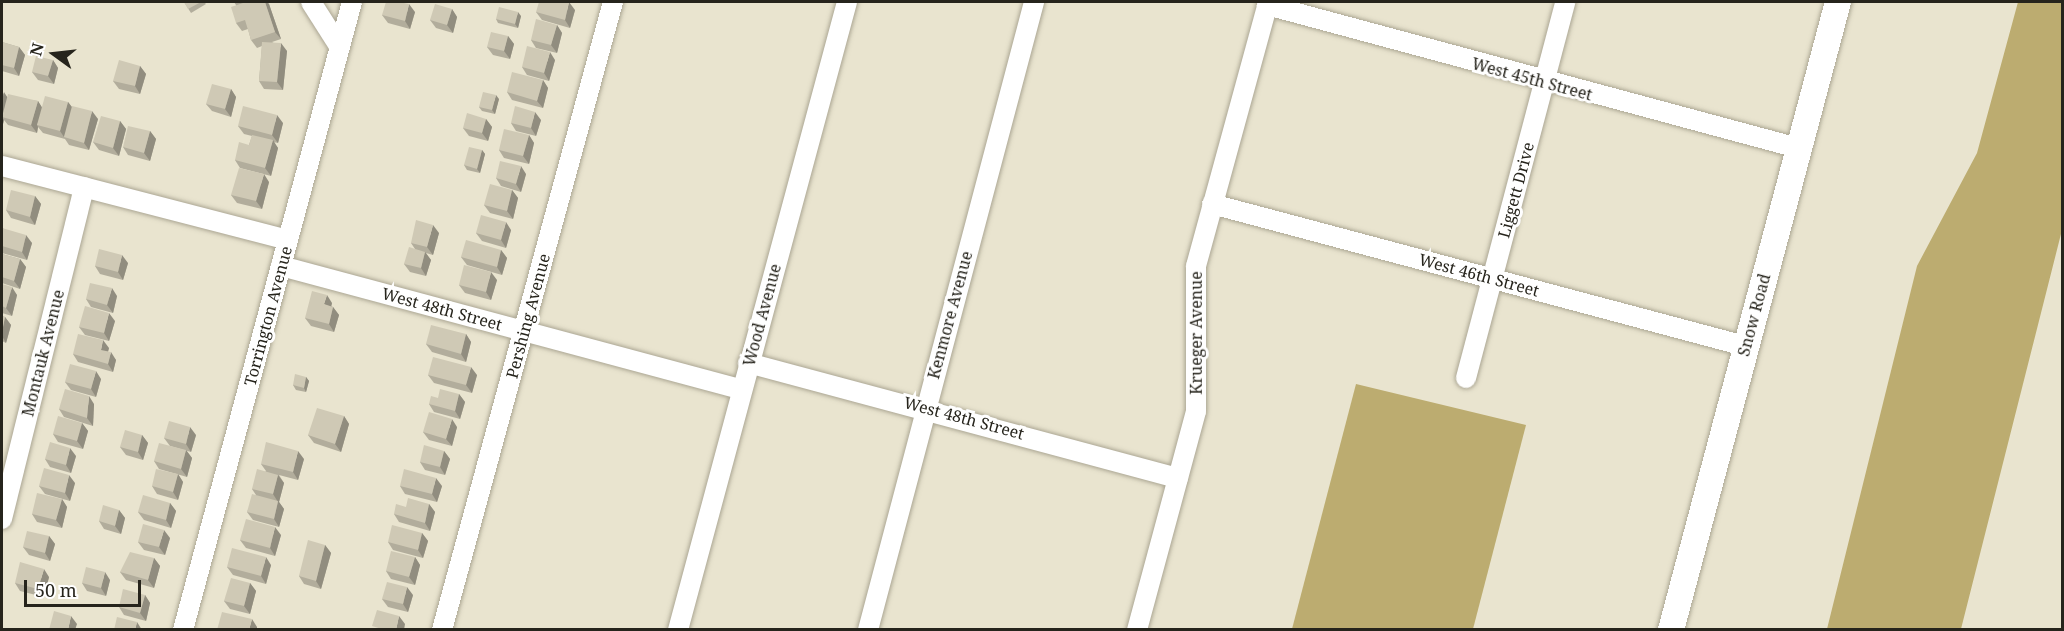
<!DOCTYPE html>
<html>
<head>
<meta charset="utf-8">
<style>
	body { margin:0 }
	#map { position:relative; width:2064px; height:631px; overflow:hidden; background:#e9e4cf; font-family:"Noto Serif",serif }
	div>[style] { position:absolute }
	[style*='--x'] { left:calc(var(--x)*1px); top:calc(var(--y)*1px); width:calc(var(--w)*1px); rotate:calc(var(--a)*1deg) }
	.forest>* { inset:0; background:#bcac70 }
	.roads { filter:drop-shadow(0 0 2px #aba693) drop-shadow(0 0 2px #aba693) }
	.minor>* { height:20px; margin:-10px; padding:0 10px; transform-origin:10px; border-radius:10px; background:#fff }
	.major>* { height:26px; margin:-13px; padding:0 13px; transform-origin:13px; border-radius:13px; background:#fff }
	.wall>* { inset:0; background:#b2ad9c }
	.shaded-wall>* { inset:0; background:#918d7f }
	.building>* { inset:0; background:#cfc9b5 }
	span { translate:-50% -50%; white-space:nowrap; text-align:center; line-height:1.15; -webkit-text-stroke:6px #fff; paint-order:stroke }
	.street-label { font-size:16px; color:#26241c }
	.frame { position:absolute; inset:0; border:3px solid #26241c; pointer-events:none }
	.north { position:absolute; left:24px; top:24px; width:60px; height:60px; -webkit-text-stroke:4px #fff; paint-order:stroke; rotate:285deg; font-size:16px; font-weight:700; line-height:24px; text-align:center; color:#26241c }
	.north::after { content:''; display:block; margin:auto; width:21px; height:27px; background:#26241c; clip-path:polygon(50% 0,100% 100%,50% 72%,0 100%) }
	.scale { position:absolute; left:24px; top:580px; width:117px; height:27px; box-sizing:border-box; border:3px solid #26241c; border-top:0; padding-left:8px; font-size:18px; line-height:21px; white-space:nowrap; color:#26241c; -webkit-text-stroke:4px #fff; paint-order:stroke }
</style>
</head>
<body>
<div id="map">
	<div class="forest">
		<div style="clip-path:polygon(2018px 2px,2062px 2px,2062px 230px,1961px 629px,1827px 629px,1917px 266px,1977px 153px)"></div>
		<div style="clip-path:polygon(1356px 384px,1526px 425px,1473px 629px,1292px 629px)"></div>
	</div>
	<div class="roads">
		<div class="minor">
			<div style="--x:311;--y:2;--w:52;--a:57.5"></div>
			<div style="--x:1267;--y:5;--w:550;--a:15.07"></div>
			<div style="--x:2;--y:166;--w:295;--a:14.5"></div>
			<div style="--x:1212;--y:204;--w:552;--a:14.92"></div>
			<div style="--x:281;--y:266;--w:476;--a:15"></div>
			<div style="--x:748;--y:363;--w:445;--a:15"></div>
			<div style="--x:1466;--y:378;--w:389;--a:-75.2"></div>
			<div style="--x:2;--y:519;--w:342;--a:-76.1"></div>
			<div style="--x:183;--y:630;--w:650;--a:-74.94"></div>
			<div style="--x:442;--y:630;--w:651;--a:-74.77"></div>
			<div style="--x:678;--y:630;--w:650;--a:-74.94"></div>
			<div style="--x:868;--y:630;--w:650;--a:-75.19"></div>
			<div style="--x:1137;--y:630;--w:227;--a:-74.9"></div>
			<div style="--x:1196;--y:411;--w:145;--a:-90"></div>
			<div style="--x:1196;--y:266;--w:274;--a:-74.7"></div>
		</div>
		<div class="major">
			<div style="--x:1671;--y:630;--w:650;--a:-75.11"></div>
		</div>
	</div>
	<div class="wall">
		<div style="clip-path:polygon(184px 2px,204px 2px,206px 4px,191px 13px)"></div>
		<div style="clip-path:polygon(234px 2px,267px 2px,269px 4px,281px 39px,272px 42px,287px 51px,283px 90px,264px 89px,259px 81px,262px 46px,257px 48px,251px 40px,248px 29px,242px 31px,236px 23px,236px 5px)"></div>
		<div style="clip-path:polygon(452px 9px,457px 17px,453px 33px,436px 28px,430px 20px)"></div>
		<div style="clip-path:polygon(575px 10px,570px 28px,542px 20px,536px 12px)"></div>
		<div style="clip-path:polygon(415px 12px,410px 29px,388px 23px,382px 15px)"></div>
		<div style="clip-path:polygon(521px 16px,518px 28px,498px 23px,496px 19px)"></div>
		<div style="clip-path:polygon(557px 25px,562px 33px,557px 53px,536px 48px,531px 40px)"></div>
		<div style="clip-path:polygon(508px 36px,514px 44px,510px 59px,493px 55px,487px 47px)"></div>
		<div style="clip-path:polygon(2px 42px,19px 47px,25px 55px,19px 76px,2px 71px)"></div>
		<div style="clip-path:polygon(53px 60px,58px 68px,54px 84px,38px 80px,32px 72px)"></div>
		<div style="clip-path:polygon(555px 60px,549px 81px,527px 75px,522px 67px)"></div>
		<div style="clip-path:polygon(140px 66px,146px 74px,140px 94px,119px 89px,113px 81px)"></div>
		<div style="clip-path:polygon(543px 80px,548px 88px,543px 108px,512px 100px,507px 92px)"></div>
		<div style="clip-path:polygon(231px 89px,236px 97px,231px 117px,212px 111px,206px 104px)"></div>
		<div style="clip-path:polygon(2px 92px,7px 97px,38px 101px,42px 108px,68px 102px,72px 107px,98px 119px,89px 150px,69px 145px,65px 139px,43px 133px,38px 127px,37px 133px,8px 125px,4px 120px,3px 124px,2px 124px)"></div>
		<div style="clip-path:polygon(499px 99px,495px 114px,482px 111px,479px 107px)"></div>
		<div style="clip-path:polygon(486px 119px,492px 127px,488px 141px,469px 136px,463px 128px)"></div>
		<div style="clip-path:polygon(541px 120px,536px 136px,516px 131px,511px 123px)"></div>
		<div style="clip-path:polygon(120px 121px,126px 129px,119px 156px,99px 150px,93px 142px)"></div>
		<div style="clip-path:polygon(283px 123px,278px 143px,273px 142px,278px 148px,271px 176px,240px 168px,235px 160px,249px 145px,252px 136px,244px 134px,238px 126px)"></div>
		<div style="clip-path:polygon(150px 131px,156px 139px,150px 161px,128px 155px,123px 147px)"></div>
		<div style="clip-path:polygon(529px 135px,534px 143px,529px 164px,504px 158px,499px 150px)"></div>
		<div style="clip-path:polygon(482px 150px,485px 154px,480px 173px,467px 170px,464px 165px)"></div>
		<div style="clip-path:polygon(526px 174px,521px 192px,501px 186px,496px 178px)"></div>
		<div style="clip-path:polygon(269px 182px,262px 209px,237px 203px,231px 195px)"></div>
		<div style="clip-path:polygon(512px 190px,518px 198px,513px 219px,490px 213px,484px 205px)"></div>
		<div style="clip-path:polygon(35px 196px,41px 204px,35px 225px,11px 218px,6px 210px)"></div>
		<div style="clip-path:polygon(2px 228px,32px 243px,27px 260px,2px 253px)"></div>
		<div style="clip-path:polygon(511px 230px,506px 248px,482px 241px,476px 233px)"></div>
		<div style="clip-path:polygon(439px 233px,433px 255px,426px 253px,431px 260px,426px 276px,410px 272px,404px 264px,415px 249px,411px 243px)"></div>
		<div style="clip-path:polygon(501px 250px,507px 258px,502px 275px,467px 265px,461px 257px)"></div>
		<div style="clip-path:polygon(2px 254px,20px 259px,26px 267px,20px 289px,2px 283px)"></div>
		<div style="clip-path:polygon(128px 263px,123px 280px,100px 274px,95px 266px)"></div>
		<div style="clip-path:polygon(497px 280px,491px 300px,465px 293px,459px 285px)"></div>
		<div style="clip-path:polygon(2px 284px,17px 295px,12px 316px,2px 313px)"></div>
		<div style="clip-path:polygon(117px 296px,113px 313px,91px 307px,86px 299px)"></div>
		<div style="clip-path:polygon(332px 303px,331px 306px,333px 307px,339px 315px,334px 332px,311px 326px,305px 318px)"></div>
		<div style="clip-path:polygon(2px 316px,5px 317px,11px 325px,6px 343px,2px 341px)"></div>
		<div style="clip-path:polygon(115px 321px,109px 341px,85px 335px,79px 327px)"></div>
		<div style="clip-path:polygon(466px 334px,471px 342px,466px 362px,432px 352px,426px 344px)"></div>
		<div style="clip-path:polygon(109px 348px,108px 352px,116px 360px,113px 372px,78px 362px,73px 354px)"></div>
		<div style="clip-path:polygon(428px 375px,477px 375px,472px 393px,434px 383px)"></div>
		<div style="clip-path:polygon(306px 377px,309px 381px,306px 392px,296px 390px,293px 385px)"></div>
		<div style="clip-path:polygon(101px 379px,96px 397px,71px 390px,65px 382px)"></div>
		<div style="clip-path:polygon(459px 394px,465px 402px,460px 419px,434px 412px,429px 404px,438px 398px)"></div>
		<div style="clip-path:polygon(94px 404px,93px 426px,64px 417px,59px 409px)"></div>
		<div style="clip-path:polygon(344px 416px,349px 424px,341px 452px,314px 443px,308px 435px)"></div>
		<div style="clip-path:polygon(82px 423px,88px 431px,83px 449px,58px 442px,53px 434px)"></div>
		<div style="clip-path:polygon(457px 427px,452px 446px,429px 440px,423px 432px)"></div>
		<div style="clip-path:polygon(142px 435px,148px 443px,143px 460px,126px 455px,120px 447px)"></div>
		<div style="clip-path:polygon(196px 435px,191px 452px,170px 446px,164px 438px)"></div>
		<div style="clip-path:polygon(186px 450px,192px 458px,187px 477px,159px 469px,154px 461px)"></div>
		<div style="clip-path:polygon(444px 451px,450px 459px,445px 475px,425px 470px,420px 462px)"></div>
		<div style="clip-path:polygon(76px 456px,71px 473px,50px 467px,45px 459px)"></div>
		<div style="clip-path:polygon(304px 459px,298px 480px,279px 475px,284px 483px,279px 502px,284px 509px,279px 527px,253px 520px,247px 512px,256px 495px,252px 489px,266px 471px,261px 464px)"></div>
		<div style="clip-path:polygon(178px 474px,183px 482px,178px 500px,157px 494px,152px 486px)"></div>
		<div style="clip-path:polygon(75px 483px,70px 501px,45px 494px,39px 486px)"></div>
		<div style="clip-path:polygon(400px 486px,442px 486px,437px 502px,405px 494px)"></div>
		<div style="clip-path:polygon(62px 499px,67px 507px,62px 528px,37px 522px,32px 514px)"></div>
		<div style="clip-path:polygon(170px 503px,176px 511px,171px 528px,144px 520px,138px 512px)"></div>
		<div style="clip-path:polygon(429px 504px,435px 512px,430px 531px,399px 522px,394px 514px,406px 507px)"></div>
		<div style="clip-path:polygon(119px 510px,125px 518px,121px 534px,104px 529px,99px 521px)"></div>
		<div style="clip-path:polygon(422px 533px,428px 541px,423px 558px,393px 550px,388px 542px)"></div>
		<div style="clip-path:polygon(281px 535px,275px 556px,246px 548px,240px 540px)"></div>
		<div style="clip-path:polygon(49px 536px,55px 544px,50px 561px,29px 555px,23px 547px)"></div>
		<div style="clip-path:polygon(170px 538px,165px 555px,144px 550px,138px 542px)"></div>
		<div style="clip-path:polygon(325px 545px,331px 553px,321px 589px,304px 584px,299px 576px)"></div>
		<div style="clip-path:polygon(415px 557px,420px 565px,415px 585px,391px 579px,386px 571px)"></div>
		<div style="clip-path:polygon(154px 558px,160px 566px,154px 588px,126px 580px,120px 572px)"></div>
		<div style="clip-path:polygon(271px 565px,266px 584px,233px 575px,227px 567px)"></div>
		<div style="clip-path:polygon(49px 577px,44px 597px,20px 591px,15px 583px)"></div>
		<div style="clip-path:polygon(110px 580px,106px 596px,87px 591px,82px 583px)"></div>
		<div style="clip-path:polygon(250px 583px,256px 591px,250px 614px,230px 609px,224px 601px)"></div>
		<div style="clip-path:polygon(145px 595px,150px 603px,146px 621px,124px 615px,119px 607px)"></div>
		<div style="clip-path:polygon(413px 595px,408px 612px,388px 607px,382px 599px)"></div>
	</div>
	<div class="shaded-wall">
		<div style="clip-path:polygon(265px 2px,267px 2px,269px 4px,281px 39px,275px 32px)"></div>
		<div style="clip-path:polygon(569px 2px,575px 10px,570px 28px,565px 20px)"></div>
		<div style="clip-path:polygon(409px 4px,415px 12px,410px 29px,405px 21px)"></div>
		<div style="clip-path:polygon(452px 9px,457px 17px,453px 33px,447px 25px)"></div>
		<div style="clip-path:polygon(518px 12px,521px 16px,518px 28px,515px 24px)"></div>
		<div style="clip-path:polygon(557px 25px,562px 33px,557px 53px,551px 45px)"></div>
		<div style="clip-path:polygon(508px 36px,514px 44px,510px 59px,504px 51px)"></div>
		<div style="clip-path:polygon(281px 43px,287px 51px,283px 90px,277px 82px)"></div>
		<div style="clip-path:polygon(19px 47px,25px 55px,19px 76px,14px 68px)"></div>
		<div style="clip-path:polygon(550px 52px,555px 60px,549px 81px,544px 73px)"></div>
		<div style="clip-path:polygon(53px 60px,58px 68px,54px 84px,48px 76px)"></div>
		<div style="clip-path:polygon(140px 66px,146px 74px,140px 94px,135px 86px)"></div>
		<div style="clip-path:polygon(543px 80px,548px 88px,543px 108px,537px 101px)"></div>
		<div style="clip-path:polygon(231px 89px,236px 97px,231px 117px,225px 109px)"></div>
		<div style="clip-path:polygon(4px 92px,9px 100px,2px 117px,4px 120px,3px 124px,2px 122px,2px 101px)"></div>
		<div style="clip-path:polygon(496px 95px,499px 99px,495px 114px,492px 110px)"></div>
		<div style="clip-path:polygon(38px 101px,43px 109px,37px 125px,38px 127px,37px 133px,31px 125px)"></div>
		<div style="clip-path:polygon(68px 102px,74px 110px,64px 137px,60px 131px)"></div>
		<div style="clip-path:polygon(92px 111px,98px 119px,89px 150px,84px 143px)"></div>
		<div style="clip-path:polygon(535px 112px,541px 120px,536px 136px,531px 128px)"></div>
		<div style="clip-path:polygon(277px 115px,283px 123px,278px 143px,272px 135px)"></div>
		<div style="clip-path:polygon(486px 119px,492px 127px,488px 141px,482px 133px)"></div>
		<div style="clip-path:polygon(120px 121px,126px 129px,119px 156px,113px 148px)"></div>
		<div style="clip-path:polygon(150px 131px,156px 139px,150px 161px,144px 153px)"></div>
		<div style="clip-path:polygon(529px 135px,534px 143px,529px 164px,523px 156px)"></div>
		<div style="clip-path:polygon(273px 140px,278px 148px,271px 176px,265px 168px)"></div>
		<div style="clip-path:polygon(482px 150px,485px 154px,480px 173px,477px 169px)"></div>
		<div style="clip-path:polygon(521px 166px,526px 174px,521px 192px,516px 184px)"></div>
		<div style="clip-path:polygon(264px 174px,269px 182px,262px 209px,256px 201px)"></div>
		<div style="clip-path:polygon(512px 190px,518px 198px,513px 219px,507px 211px)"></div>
		<div style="clip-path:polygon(35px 196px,41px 204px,35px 225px,30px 217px)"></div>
		<div style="clip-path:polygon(506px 222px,511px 230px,506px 248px,501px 240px)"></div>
		<div style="clip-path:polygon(433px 225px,439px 233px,433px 255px,427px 247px)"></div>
		<div style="clip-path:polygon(26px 235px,32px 243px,27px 260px,22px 252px)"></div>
		<div style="clip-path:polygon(501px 250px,507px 258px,502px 275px,497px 267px)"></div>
		<div style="clip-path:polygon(425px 252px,431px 260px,426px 276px,421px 268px)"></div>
		<div style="clip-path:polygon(122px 255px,128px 263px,123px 280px,118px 272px)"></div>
		<div style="clip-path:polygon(20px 259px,26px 267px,20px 289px,14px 281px)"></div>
		<div style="clip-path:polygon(491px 272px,497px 280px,491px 300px,486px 292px)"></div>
		<div style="clip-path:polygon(12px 287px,17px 295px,12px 316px,6px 308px)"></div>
		<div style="clip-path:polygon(112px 288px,117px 296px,113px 313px,107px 305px)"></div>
		<div style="clip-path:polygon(327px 295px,332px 303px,330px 312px,324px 304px)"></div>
		<div style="clip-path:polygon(333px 307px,339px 315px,334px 332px,329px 324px)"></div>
		<div style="clip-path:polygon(109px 313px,115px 321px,109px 341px,104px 333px)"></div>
		<div style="clip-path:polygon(5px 317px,11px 325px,6px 343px,2px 336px,2px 332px)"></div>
		<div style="clip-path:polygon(466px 334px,471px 342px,466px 362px,461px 354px)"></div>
		<div style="clip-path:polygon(103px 340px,109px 348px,106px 358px,101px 350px)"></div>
		<div style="clip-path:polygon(111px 352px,116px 360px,113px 372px,108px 364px)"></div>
		<div style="clip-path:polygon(471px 367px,477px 375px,472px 393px,466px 385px)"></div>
		<div style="clip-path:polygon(96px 371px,101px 379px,96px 397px,91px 389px)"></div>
		<div style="clip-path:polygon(306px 377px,309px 381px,306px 392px,304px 388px)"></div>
		<div style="clip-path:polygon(459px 394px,465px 402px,460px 419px,455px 411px)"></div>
		<div style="clip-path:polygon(89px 396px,94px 404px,93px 426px,87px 418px)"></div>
		<div style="clip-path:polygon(344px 416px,349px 424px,341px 452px,335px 444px)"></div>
		<div style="clip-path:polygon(452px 419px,457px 427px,452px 446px,446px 439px)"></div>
		<div style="clip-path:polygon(82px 423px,88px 431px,83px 449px,77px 441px)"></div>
		<div style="clip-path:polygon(190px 427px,196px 435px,191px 452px,186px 444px)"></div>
		<div style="clip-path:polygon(142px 435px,148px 443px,143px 460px,138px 452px)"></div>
		<div style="clip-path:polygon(70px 448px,76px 456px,71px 473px,66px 465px)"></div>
		<div style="clip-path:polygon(186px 450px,192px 458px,187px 477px,181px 469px)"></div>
		<div style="clip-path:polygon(298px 451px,304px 459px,298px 480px,293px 472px)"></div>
		<div style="clip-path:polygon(444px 451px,450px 459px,445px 475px,440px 467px)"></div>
		<div style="clip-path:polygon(178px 474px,183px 482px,178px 500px,173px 492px)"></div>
		<div style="clip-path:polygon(69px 475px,75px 483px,70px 501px,65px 493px)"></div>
		<div style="clip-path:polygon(278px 475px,284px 483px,279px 502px,284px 509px,279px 527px,274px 519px,278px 502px,273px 494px)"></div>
		<div style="clip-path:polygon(436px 478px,442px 486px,437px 502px,432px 494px)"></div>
		<div style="clip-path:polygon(62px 499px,67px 507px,62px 528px,56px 520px)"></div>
		<div style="clip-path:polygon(170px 503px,176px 511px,171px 528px,166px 520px)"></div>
		<div style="clip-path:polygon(429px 504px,435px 512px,430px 531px,425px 523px)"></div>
		<div style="clip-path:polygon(119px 510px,125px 518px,121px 534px,115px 526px)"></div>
		<div style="clip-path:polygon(275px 527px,281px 535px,275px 556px,270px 548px)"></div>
		<div style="clip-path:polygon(164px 530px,170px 538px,165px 555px,159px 547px)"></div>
		<div style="clip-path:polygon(422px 533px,428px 541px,423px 558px,418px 550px)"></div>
		<div style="clip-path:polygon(49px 536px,55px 544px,50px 561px,45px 553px)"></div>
		<div style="clip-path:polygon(325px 545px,331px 553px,321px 589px,316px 581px)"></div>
		<div style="clip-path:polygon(266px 557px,271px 565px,266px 584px,261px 576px)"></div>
		<div style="clip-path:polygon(415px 557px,420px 565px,415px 585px,409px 577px)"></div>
		<div style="clip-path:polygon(154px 558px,160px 566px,154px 588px,148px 580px)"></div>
		<div style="clip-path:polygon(44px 569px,49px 577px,44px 597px,38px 589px)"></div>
		<div style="clip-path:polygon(105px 572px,110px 580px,106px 596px,101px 588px)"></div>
		<div style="clip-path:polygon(250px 583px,256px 591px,250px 614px,244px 606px)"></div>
		<div style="clip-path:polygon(407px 587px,413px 595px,408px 612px,403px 604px)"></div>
		<div style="clip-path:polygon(145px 595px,150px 603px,146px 621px,140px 613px)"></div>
		<div style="clip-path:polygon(71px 616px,77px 624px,75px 630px,68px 630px)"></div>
		<div style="clip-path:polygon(399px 616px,405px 624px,404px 630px,396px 630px)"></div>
		<div style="clip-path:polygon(252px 619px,257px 627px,257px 630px,249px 630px)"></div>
		<div style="clip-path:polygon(137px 622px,142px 630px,135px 630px)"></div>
	</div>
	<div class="building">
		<div style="clip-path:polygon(184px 2px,201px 2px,188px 9px)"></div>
		<div style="clip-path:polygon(246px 2px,265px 2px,275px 32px,251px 40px,245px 20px,236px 23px,231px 7px)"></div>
		<div style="clip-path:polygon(386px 2px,399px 2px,409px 4px,405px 21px,382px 15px)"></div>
		<div style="clip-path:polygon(539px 2px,569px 2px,565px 20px,536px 12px)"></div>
		<div style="clip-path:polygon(435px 4px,452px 9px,447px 25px,430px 20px)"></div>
		<div style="clip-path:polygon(499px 7px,518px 12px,515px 24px,496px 19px)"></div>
		<div style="clip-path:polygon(536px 19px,557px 25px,551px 45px,531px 40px)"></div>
		<div style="clip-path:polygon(491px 32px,508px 36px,504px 51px,487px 47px)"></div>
		<div style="clip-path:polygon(2px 42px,19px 47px,14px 68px,2px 65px)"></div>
		<div style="clip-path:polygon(262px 42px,281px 43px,277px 82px,259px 81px)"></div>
		<div style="clip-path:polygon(527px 46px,550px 52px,544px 73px,522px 67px)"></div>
		<div style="clip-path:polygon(36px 56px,53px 60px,48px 76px,32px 72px)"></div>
		<div style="clip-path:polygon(119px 60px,140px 66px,135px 86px,113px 81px)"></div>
		<div style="clip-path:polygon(512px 72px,543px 80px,537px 101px,507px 92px)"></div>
		<div style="clip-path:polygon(212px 84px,231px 89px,225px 109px,206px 104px)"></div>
		<div style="clip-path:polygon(483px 92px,496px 95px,492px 110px,479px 107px)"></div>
		<div style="clip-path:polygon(8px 94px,38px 101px,31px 125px,2px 117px)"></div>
		<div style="clip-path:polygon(45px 96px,68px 102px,60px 131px,37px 125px)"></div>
		<div style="clip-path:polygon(72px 106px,92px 111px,84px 143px,64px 137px)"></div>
		<div style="clip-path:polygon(243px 106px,277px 115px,272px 135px,238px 126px)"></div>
		<div style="clip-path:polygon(515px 106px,535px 112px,531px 128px,511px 123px)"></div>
		<div style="clip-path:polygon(467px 113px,486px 119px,482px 133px,463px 128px)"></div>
		<div style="clip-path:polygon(101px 116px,120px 121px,113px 148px,93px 142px)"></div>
		<div style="clip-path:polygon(128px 126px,150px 131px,144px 153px,123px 147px)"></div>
		<div style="clip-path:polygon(504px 129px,529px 135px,523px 156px,499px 150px)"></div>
		<div style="clip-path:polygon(252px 135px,273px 140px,265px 168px,235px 160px,239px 142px,249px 145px)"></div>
		<div style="clip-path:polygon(469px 147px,482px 150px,477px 169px,464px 165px)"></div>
		<div style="clip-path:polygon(500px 161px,521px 166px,516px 184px,496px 178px)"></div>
		<div style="clip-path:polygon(239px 168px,264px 174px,256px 201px,231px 195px)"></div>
		<div style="clip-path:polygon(490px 184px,512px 190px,507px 211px,484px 205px)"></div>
		<div style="clip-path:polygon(11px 190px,35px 196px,30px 217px,6px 210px)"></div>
		<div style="clip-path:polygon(481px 215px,506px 222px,501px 240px,476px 233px)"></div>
		<div style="clip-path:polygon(416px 220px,433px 225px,427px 247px,411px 243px)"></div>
		<div style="clip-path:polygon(2px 228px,26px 235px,22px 252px,2px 246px)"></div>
		<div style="clip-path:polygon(466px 240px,501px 250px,497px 267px,461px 257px)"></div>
		<div style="clip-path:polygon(409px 247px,425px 252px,421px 268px,404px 264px)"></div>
		<div style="clip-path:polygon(99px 249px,122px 255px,118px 272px,95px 266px)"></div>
		<div style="clip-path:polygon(2px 254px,20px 259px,14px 281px,2px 277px)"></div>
		<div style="clip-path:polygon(464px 265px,491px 272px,486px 292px,459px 285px)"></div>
		<div style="clip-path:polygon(90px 283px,112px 288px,107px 305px,86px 299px)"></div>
		<div style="clip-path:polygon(2px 284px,12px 287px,6px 308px,2px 306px)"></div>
		<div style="clip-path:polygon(312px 291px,327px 295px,324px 304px,333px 307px,329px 324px,305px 318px)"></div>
		<div style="clip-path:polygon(85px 306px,109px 313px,104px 333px,79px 327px)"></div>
		<div style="clip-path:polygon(2px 316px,5px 317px,2px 332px)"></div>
		<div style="clip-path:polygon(431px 325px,466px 334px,461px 354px,426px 344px)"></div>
		<div style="clip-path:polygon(78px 334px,103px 340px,101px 350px,111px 352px,108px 364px,73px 354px)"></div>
		<div style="clip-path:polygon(433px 357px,471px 367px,466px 385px,428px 375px)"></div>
		<div style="clip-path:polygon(70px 364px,96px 371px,91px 389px,65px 382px)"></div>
		<div style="clip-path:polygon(295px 374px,306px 377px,304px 388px,293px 385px)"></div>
		<div style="clip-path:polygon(65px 389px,89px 396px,87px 418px,59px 409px)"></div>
		<div style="clip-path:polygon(440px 389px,459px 394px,455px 411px,429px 404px,431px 396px,438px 398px)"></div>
		<div style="clip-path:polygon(317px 408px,344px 416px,335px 444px,308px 435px)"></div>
		<div style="clip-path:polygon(429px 412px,452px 419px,446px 439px,423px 432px)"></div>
		<div style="clip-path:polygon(58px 416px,82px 423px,77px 441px,53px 434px)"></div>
		<div style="clip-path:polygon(169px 421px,190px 427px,186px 444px,164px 438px)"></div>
		<div style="clip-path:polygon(125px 430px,142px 435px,138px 452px,120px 447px)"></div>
		<div style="clip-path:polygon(50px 442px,70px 448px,66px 465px,45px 459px)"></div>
		<div style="clip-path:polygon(266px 442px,298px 451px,293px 472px,261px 464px)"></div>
		<div style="clip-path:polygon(159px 443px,186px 450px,181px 469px,154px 461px)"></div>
		<div style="clip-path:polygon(424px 445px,444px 451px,440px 467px,420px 462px)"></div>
		<div style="clip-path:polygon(44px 468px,69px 475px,65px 493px,39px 486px)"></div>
		<div style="clip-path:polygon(156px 469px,178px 474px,173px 492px,152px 486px)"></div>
		<div style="clip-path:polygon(257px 469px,278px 475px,273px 494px,252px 489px)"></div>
		<div style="clip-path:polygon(404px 469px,436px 478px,432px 494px,400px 486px)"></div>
		<div style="clip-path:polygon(37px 493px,62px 499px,56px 520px,32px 514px)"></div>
		<div style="clip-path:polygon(252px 494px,278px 501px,274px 519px,247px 512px)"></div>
		<div style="clip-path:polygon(143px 495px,170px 503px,166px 520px,138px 512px)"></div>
		<div style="clip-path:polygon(408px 498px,429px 504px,425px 523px,394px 514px,396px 504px,406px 507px)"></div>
		<div style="clip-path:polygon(103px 505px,119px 510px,115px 526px,99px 521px)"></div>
		<div style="clip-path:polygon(246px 519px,275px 527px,270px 548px,240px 540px)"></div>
		<div style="clip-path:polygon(143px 524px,164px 530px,159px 547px,138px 542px)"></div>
		<div style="clip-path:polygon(392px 525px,422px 533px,418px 550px,388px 542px)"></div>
		<div style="clip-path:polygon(27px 531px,49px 536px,45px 553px,23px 547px)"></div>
		<div style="clip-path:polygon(308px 540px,325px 545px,316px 581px,299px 576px)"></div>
		<div style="clip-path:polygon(232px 548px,266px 557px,261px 576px,227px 567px)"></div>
		<div style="clip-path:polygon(391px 551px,415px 557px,409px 577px,386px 571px)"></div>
		<div style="clip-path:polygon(130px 552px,154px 558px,148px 580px,120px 572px)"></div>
		<div style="clip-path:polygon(20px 562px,44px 569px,38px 589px,15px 583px)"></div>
		<div style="clip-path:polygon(86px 567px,105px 572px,101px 588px,82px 583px)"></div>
		<div style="clip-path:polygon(231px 578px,250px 583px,244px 606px,224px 601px)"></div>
		<div style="clip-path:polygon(387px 582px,407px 587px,403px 604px,382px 599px)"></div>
		<div style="clip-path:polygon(123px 589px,145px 595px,140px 613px,119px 607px)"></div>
		<div style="clip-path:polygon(377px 610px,399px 616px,396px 630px,385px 630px,372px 626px)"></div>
		<div style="clip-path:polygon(54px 611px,71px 616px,68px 630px,49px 630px)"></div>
		<div style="clip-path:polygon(222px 612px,252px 619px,249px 630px,217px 630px)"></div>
		<div style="clip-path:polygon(117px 617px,137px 622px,135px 630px,114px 630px)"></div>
	</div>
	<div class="street-label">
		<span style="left:1532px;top:79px;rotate:15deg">West 45th Street</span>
		<span style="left:1516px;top:190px;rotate:-75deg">Liggett Drive</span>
		<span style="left:1479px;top:275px;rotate:15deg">West 46th Street</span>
		<span style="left:442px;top:309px;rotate:15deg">West 48th Street</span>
		<span style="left:762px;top:315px;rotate:-75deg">Wood Avenue</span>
		<span style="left:950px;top:315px;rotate:-75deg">Kenmore Avenue</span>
		<span style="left:1754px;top:315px;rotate:-75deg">Snow Road</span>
		<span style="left:268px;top:316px;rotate:-75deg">Torrington Avenue</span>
		<span style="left:528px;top:316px;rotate:-75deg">Pershing Avenue</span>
		<span style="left:1196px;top:333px;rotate:-90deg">Krueger Avenue</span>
		<span style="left:43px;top:353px;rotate:-76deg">Montauk Avenue</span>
		<span style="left:964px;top:418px;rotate:15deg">West 48th Street</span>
	</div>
	<div class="frame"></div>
	<div class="north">N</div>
	<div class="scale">50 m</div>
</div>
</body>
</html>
